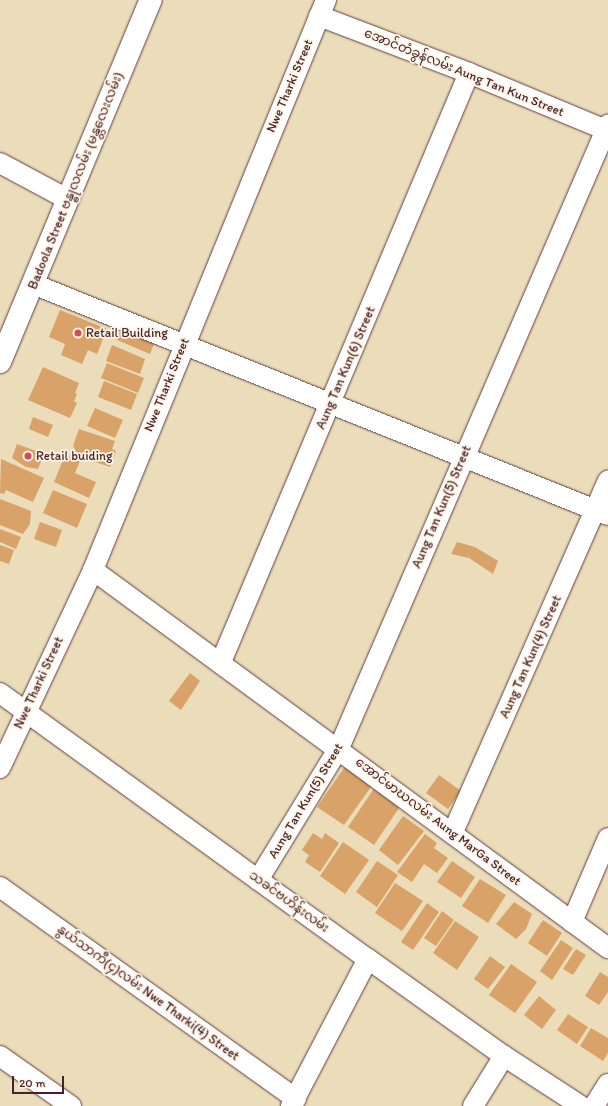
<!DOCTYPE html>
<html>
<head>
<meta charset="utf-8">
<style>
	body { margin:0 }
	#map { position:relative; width:608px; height:1106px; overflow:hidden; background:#ebddba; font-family:Itim,"Noto Sans Myanmar",sans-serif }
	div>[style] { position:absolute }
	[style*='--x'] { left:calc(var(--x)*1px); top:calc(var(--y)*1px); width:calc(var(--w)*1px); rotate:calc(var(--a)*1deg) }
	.building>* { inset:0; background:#d9a268 }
	.roads { filter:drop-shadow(0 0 1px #623c40) drop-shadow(0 0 1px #623c40) }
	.minor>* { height:20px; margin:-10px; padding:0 10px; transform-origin:10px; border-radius:10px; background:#fff }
	.tertiary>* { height:22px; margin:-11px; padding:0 11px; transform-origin:11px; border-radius:11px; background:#fff }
	.dots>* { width:11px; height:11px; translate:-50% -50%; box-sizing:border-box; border:2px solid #fcf5e5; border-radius:50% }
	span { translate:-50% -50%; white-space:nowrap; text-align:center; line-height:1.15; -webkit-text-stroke:3.5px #fcf5e5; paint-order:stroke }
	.street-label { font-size:13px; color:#4a1f2b }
	.poi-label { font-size:13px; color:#4a1f2b }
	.left { translate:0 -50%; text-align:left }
	.scale { position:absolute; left:12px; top:1076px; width:52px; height:18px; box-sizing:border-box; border:2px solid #4a1f2b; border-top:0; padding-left:5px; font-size:12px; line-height:14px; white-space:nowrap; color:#4a1f2b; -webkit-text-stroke:3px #fcf5e5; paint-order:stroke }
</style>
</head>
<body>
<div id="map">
	<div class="building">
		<div style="clip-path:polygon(60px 310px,107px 329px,97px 354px,88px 350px,82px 364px,61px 355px,65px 344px,49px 337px)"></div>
		<div style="clip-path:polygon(122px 327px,155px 341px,150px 354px,117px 340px)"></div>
		<div style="clip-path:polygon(112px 345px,145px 359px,140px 374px,106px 361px)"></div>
		<div style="clip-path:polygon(107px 363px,144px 378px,138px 393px,101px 378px)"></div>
		<div style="clip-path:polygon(43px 367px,79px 383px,75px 393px,77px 394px,74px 401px,77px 403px,70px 418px,28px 400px)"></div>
		<div style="clip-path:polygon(104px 381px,137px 394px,131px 410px,98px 397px)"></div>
		<div style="clip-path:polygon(95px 408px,123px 420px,115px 438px,87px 426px)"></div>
		<div style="clip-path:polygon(33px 417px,53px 425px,48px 437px,29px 429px)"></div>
		<div style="clip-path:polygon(79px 429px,115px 441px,112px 449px,116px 451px,110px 467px,80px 457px,73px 446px)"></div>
		<div style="clip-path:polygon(17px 444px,44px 454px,38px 469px,26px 467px,12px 458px)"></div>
		<div style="clip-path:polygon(65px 455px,80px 461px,75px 473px,96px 482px,89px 498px,54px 482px)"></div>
		<div style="clip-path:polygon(1px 459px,44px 478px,33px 502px,6px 490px,4px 494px,0 493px)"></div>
		<div style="clip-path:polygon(53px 490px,87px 504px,77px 528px,43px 513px)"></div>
		<div style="clip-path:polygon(0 499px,31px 511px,30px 524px,23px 534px,0 525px)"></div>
		<div style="clip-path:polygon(40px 522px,62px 530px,56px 547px,34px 539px)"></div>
		<div style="clip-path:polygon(0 529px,21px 537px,16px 549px,0 542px)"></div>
		<div style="clip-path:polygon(457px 542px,475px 547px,498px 561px,493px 574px,469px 558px,451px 554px)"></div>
		<div style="clip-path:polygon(0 545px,14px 550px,9px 564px,0 561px)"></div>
		<div style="clip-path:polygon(190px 673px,200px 681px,181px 710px,169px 701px)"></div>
		<div style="clip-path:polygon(346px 765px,373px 784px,344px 825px,317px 807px)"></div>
		<div style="clip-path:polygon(439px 775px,461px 791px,448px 809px,426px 793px)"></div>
		<div style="clip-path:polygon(375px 787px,401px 805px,374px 845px,348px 827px)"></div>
		<div style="clip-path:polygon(403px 816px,424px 831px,398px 865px,379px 850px)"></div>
		<div style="clip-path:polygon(313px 833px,322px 839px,325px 833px,339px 843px,320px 872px,305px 862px,309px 855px,302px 850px)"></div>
		<div style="clip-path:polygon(425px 834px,437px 843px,434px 848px,448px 858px,437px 873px,424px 864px,412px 882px,397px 872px)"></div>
		<div style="clip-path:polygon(343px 842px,369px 860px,345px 894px,320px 876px)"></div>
		<div style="clip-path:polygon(377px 861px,398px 875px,377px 907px,356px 892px)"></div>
		<div style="clip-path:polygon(452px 861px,475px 877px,461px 898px,437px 882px)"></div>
		<div style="clip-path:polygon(480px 879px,506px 895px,488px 923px,462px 906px)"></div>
		<div style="clip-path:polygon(395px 883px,423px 901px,402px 931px,375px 913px)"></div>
		<div style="clip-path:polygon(514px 902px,532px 914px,526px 929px,516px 939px,496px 924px)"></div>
		<div style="clip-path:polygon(427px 903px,439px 912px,413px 950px,401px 942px)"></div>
		<div style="clip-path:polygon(442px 911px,454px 920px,436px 946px,424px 938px)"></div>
		<div style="clip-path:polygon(543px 920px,562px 933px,547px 956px,528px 943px)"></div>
		<div style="clip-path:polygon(455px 921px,479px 937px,457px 970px,433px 953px)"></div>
		<div style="clip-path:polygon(561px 940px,573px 948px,552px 980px,540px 971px)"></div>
		<div style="clip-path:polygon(576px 949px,586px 955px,573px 975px,563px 969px)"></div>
		<div style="clip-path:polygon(490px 956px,505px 967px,488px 989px,474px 979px)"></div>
		<div style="clip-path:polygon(511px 964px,537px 982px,515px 1013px,489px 995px)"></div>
		<div style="clip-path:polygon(600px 972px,608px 977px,608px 992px,599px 1005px,585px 996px)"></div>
		<div style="clip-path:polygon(539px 996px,556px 1010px,542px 1029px,524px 1015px)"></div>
		<div style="clip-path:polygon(568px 1014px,588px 1027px,577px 1044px,557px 1030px)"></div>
		<div style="clip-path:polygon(591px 1028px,608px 1038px,608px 1053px,603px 1061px,580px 1046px)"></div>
	</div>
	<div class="roads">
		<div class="minor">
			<div style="--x:319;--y:16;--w:160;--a:20.8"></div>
			<div style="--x:469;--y:73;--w:151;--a:22.6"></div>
			<div style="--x:0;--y:163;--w:76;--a:28.2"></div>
			<div style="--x:33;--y:284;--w:620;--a:21.89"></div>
			<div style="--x:93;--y:570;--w:639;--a:36.28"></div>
			<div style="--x:221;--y:662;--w:639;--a:-67.17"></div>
			<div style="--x:0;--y:693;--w:454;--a:35.9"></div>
			<div style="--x:368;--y:959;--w:167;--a:35.5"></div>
			<div style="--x:504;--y:1056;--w:92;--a:33"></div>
			<div style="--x:0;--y:768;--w:219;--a:-64.8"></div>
			<div style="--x:93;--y:570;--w:616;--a:-67.77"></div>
			<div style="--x:453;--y:832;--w:384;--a:-66.2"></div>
			<div style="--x:258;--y:880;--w:155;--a:-58.5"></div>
			<div style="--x:339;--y:748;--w:679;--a:-66.65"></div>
			<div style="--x:0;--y:887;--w:364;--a:35.6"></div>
			<div style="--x:572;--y:922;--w:91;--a:-66.8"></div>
			<div style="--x:0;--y:1056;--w:87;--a:35.2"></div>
			<div style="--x:291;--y:1106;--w:166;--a:-62.4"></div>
			<div style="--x:473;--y:1106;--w:59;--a:-58.2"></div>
			<div style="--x:594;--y:1106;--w:26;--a:-58"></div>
		</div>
		<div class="tertiary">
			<div style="--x:0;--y:362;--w:392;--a:-67.4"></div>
		</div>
	</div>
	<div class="dots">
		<div style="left:78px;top:333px;background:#d1495b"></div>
		<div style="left:28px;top:456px;background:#d1495b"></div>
	</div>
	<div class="street-label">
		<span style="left:464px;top:73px;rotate:22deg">အောင်တံခွန်လမ်း Aung Tan Kun Street</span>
		<span style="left:290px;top:86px;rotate:-67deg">Nwe Tharki Street</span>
		<span style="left:76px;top:181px;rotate:-68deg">Badoola Street ဗန္ဓုလလမ်း (မန္တလေးလမ်း)</span>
		<span style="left:346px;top:368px;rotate:-67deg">Aung Tan Kun(6) Street</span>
		<span style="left:167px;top:385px;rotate:-68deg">Nwe Tharki Street</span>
		<span style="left:442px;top:507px;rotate:-67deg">Aung Tan Kun(5) Street</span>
		<span style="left:531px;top:657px;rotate:-66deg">Aung Tan Kun(4) Street</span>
		<span style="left:39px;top:683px;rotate:-65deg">Nwe Tharki Street</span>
		<span style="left:306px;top:801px;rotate:-59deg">Aung Tan Kun(5) Street</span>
		<span style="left:438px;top:822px;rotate:37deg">အောင်မာဃလမ်း Aung MarGa Street</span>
		<span style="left:289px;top:902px;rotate:36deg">သခင်ဗဟိန်းလမ်း</span>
		<span style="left:148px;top:993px;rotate:36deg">နွယ်သာကီ(၄)လမ်း Nwe Tharki(4) Street</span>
	</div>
	<div class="poi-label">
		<span class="left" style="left:86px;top:333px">Retail Building</span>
		<span class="left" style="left:36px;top:456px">Retail buiding</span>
	</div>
	<div class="scale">20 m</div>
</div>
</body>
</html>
